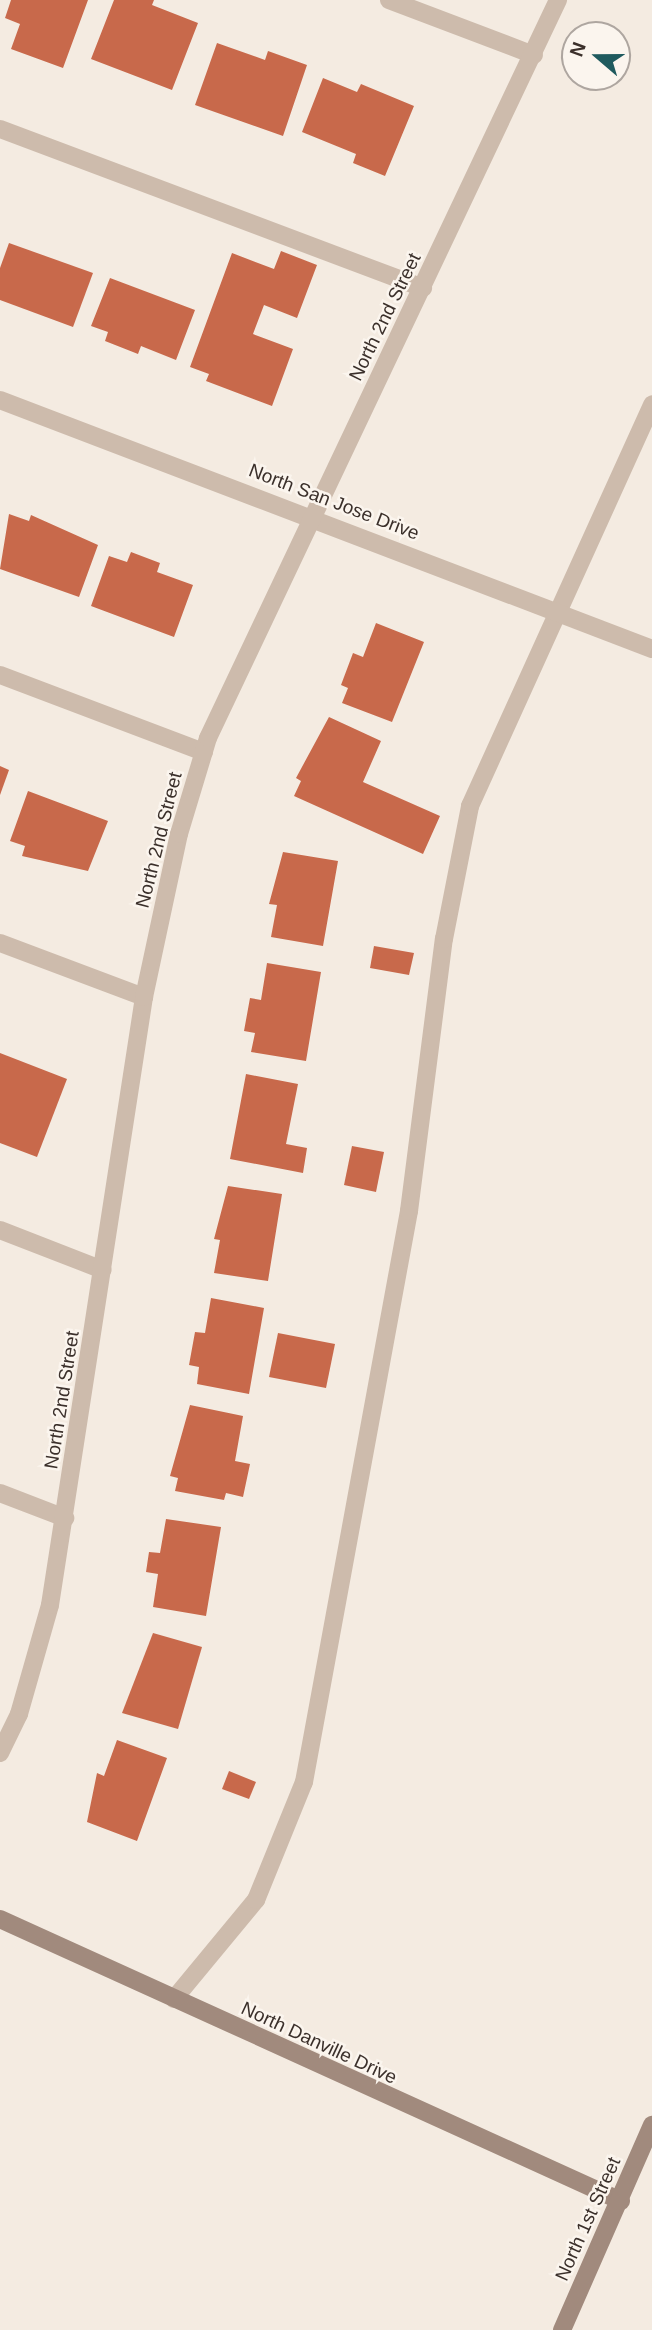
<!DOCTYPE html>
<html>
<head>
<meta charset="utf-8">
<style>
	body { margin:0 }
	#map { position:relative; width:652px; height:2330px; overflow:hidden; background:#f4ebe1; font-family:Arial,sans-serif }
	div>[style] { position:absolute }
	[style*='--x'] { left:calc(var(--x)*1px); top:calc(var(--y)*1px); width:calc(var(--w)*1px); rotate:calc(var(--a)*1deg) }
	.building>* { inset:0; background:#c8694b }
	.service>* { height:18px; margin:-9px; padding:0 9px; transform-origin:9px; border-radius:9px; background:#cdbbac }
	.minor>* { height:18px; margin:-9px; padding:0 9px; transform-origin:9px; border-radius:9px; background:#cdbbac }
	.secondary>* { height:18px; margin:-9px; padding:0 9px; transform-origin:9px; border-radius:9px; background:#a18a7d }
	span { translate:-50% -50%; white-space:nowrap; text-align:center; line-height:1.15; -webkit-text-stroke:5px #fbf5ee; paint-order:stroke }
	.street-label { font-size:19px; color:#3b302b }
	.north { position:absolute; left:561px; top:21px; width:70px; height:70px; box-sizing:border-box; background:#fbf5ee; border:2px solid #aea6a0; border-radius:50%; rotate:290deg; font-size:19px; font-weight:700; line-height:28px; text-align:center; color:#3b302b }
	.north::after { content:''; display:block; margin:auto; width:24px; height:32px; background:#1f5a5e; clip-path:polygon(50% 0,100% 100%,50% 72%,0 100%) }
</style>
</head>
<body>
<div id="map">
	<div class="building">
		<div style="clip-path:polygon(11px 0,88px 0,63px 68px,11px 49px,20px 24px,5px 18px)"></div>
		<div style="clip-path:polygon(114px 0,154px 0,152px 5px,198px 23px,172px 90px,91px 59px)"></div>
		<div style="clip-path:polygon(217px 43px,265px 60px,268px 51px,307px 65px,283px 136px,195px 105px)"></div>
		<div style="clip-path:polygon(323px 78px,357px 92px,361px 84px,414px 106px,385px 176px,353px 163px,356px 154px,302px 132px)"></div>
		<div style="clip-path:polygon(9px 243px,93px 273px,73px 327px,0 300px,0 268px)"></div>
		<div style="clip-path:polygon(281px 251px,317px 265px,297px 318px,264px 305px,253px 334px,293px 349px,272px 406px,206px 381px,209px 374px,190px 367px,232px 253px,274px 269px)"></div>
		<div style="clip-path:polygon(110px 278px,195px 310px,176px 360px,141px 346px,138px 354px,105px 341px,108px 332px,91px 326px)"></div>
		<div style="clip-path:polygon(9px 514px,29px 521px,31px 515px,98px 545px,79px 597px,0 569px)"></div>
		<div style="clip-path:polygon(131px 552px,160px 563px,157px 572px,193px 585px,174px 637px,91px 606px,109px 556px,127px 562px)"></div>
		<div style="clip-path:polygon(376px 623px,424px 642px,392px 722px,342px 703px,348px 688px,341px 685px,353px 653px,363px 657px)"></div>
		<div style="clip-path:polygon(329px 717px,381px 741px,363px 782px,440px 816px,423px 854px,294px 796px,301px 781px,296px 778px)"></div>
		<div style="clip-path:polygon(0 766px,9px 770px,0 795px)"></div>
		<div style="clip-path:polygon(28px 791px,108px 821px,88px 871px,22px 856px,25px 846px,10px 841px)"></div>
		<div style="clip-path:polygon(283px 852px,338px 861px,323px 946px,271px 937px,277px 905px,269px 904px)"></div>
		<div style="clip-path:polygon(374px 946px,414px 953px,409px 975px,370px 968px)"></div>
		<div style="clip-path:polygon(267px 963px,321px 972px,306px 1061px,251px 1052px,255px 1033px,244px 1031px,250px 998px,261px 1000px)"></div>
		<div style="clip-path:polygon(0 1053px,67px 1079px,37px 1157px,0 1143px)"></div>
		<div style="clip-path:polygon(246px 1074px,298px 1084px,286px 1144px,307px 1148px,303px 1173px,230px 1159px)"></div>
		<div style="clip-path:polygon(352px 1146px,384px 1152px,376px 1192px,344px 1185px)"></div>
		<div style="clip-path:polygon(228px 1186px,282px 1194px,268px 1281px,214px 1273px,220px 1240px,214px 1239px)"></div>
		<div style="clip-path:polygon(211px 1298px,264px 1308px,249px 1394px,197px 1384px,199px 1367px,189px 1365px,195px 1332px,205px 1333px)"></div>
		<div style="clip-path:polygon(278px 1333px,335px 1344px,326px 1388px,269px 1377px)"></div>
		<div style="clip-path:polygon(190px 1405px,243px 1416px,235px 1461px,250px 1464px,243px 1497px,226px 1493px,224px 1500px,175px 1491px,178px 1478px,170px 1476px)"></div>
		<div style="clip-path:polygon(166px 1519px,221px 1527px,206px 1616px,153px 1607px,158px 1574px,146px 1572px,149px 1552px,160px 1553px)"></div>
		<div style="clip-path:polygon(153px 1633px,202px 1647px,178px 1729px,122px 1713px)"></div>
		<div style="clip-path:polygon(117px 1740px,167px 1758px,137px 1841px,87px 1822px,97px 1773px,104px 1776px)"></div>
		<div style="clip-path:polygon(229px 1771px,256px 1782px,249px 1799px,222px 1789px)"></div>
	</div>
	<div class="service">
		<div style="--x:0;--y:129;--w:452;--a:20.6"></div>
		<div style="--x:0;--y:675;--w:218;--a:20.7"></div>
		<div style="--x:0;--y:1230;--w:110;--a:21.2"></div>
		<div style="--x:174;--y:1999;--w:129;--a:-50.4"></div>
		<div style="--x:256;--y:1900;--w:127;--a:-67.9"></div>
		<div style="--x:304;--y:1782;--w:581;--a:-79.58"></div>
		<div style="--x:409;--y:1211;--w:274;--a:-82.7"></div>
		<div style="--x:444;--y:939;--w:136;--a:-78.9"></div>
		<div style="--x:470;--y:806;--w:441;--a:-65.6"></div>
	</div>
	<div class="minor">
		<div style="--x:389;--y:0;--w:155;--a:20.8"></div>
		<div style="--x:0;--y:400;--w:698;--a:20.9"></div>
		<div style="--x:0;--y:943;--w:154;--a:20.6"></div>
		<div style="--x:0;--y:1493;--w:70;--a:21"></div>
		<div style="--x:0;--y:1753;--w:43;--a:-64"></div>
		<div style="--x:19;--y:1714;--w:113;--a:-74.1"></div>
		<div style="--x:50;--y:1605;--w:615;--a:-81.21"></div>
		<div style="--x:144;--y:997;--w:167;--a:-77.9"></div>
		<div style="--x:179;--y:834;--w:100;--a:-73.2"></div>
		<div style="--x:208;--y:738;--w:817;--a:-64.63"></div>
	</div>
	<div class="secondary">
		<div style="--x:0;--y:1919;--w:682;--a:24.42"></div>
		<div style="--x:562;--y:2330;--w:224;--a:-66.3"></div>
	</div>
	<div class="street-label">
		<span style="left:385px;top:317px;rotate:-64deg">North 2nd Street</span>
		<span style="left:334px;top:502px;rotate:21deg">North San Jose Drive</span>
		<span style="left:159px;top:840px;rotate:-76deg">North 2nd Street</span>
		<span style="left:62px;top:1400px;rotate:-81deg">North 2nd Street</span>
		<span style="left:319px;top:2043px;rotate:25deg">North Danville Drive</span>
		<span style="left:588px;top:2219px;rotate:-66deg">North 1st Street</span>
	</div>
	<div class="north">N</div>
</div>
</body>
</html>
